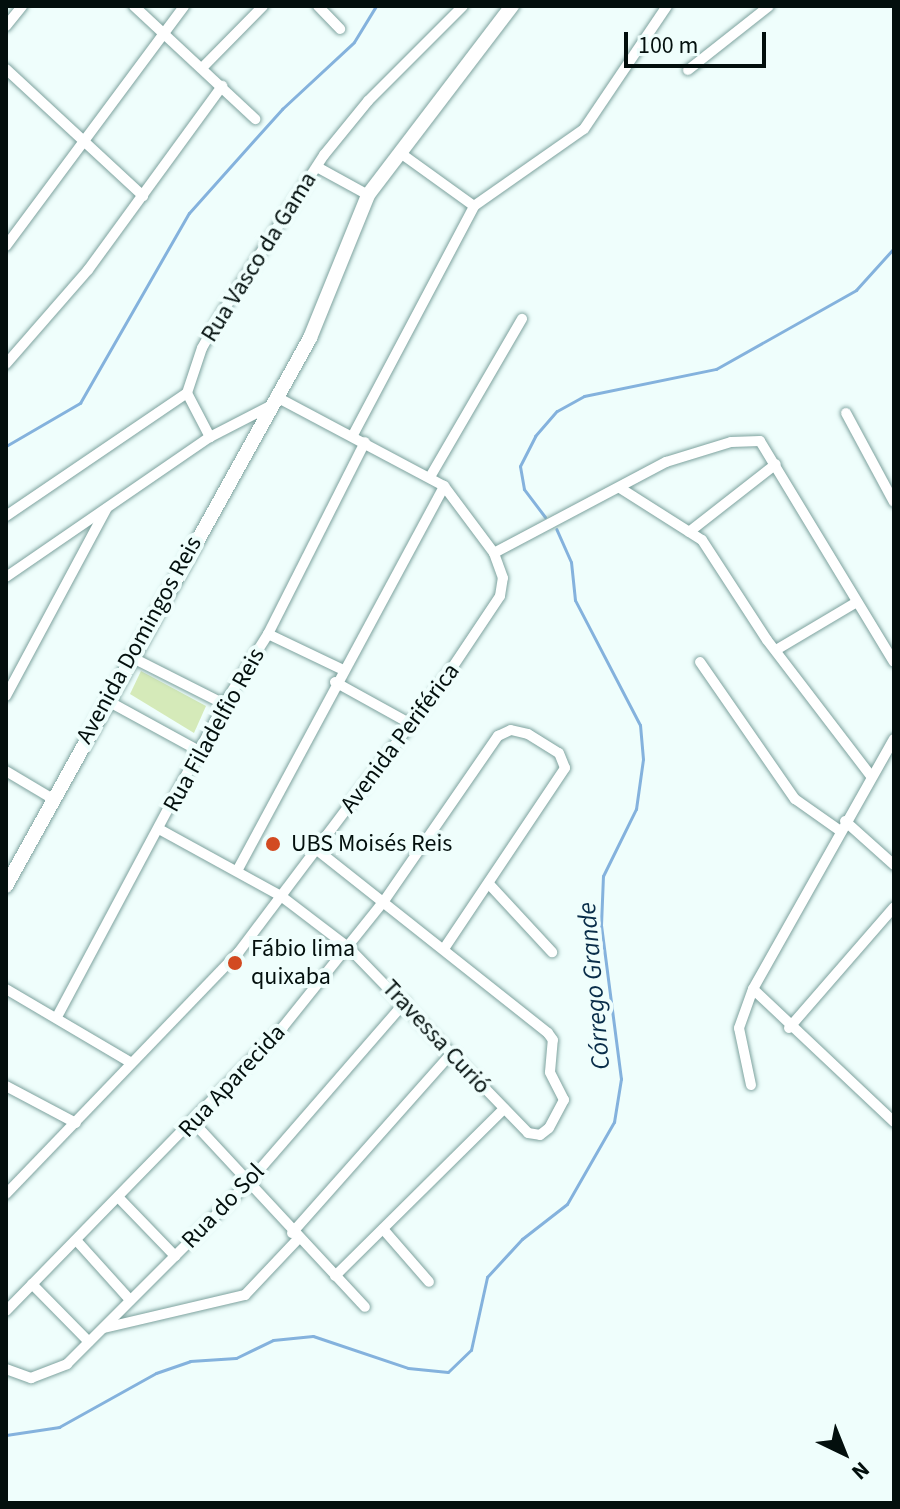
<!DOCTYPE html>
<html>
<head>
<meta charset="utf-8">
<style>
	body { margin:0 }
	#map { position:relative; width:900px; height:1509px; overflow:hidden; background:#effefc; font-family:"Source Sans 3",sans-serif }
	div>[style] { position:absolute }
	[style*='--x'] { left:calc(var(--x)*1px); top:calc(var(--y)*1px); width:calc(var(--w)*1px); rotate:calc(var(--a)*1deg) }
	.green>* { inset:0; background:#d5eab9 }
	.stream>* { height:3px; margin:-1.5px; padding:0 1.5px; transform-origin:1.5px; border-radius:1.5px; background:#84b2dd }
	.roads { filter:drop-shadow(0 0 2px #7da29e) drop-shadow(0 0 2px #7da29e) }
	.street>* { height:10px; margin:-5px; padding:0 5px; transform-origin:5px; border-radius:5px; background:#fff }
	.secondary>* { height:14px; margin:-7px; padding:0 7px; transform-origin:7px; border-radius:7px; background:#fff }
	.dots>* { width:22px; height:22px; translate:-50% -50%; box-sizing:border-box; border:4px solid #effefc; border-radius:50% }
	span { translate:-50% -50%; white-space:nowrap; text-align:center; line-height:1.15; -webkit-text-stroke:8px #effefc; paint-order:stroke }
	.street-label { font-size:24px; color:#030f0d }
	.poi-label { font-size:24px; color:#030f0d }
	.left { translate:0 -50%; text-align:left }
	.water-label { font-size:26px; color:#092d49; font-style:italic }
	.frame { position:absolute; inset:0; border:8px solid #030f0d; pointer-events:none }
	.north { position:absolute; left:804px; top:1413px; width:80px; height:80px; -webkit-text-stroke:6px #effefc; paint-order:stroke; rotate:137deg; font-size:22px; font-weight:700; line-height:32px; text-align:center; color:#030f0d }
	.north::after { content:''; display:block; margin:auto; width:28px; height:36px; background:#030f0d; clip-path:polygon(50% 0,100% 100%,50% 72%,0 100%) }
	.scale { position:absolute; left:624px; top:32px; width:142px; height:36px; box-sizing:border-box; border:4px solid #030f0d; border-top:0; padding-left:10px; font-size:24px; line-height:28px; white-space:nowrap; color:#030f0d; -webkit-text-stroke:6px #effefc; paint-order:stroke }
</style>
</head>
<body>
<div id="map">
	<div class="green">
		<div style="clip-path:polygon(141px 671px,206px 706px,194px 733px,130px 694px)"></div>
	</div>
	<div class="stream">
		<div style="--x:6;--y:446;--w:86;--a:-30.2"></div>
		<div style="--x:80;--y:403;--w:219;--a:-60.2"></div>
		<div style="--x:189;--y:213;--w:140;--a:-48.2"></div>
		<div style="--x:282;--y:109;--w:98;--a:-42.9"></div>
		<div style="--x:354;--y:42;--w:42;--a:-58.6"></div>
		<div style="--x:545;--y:517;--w:35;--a:-127"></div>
		<div style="--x:524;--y:489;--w:23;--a:-100"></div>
		<div style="--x:520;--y:466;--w:34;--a:-63"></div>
		<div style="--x:535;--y:436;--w:33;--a:-49"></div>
		<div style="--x:557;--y:411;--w:31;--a:-29"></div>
		<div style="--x:584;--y:396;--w:135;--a:-11.6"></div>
		<div style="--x:716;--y:369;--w:161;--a:-29.4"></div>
		<div style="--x:856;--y:290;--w:57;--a:-47.9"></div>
		<div style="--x:6;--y:1435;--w:54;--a:-8.6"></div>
		<div style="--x:59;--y:1427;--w:111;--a:-29.1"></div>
		<div style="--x:156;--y:1373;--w:36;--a:-19"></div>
		<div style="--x:190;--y:1361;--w:46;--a:-3.7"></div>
		<div style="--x:236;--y:1358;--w:41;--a:-25.9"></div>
		<div style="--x:273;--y:1340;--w:40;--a:-5.7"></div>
		<div style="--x:313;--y:1336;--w:100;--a:18.6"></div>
		<div style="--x:408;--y:1368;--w:40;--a:5.7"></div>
		<div style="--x:448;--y:1372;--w:32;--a:-44"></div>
		<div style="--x:471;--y:1350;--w:75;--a:-77.6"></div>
		<div style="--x:487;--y:1277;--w:52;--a:-47.4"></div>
		<div style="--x:522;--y:1239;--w:57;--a:-37.9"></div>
		<div style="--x:567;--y:1204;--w:95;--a:-60.2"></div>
		<div style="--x:614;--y:1122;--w:44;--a:-80.8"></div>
		<div style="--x:621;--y:1079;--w:155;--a:-97.4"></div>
		<div style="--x:601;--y:925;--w:49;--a:-87.7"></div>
		<div style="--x:603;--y:876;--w:75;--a:-63.8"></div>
		<div style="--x:636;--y:809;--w:50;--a:-82"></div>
		<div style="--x:643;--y:759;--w:34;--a:-95"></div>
		<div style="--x:640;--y:725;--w:141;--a:-117.5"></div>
		<div style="--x:575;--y:600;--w:38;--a:-96"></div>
		<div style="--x:571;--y:562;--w:36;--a:-114"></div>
	</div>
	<div class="roads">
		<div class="street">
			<div style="--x:134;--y:6;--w:166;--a:43"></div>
			<div style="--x:318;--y:6;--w:32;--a:46"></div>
			<div style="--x:6;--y:26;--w:26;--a:-51"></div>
			<div style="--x:203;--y:67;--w:86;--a:-45.5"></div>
			<div style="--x:6;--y:69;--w:187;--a:42.8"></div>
			<div style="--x:688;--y:70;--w:103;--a:-38.3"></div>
			<div style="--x:399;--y:152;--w:92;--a:35.8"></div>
			<div style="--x:317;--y:167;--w:58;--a:28.8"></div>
			<div style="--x:6;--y:246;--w:299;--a:-53.4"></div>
			<div style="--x:6;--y:364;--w:125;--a:-48.9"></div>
			<div style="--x:88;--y:270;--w:228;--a:-53.9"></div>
			<div style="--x:187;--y:393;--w:50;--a:62.4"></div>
			<div style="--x:846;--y:413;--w:101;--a:61.7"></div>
			<div style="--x:353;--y:435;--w:259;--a:-62.1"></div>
			<div style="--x:474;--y:206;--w:134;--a:-35"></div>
			<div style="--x:584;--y:129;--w:148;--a:-56"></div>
			<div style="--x:430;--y:477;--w:183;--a:-59.8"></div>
			<div style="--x:620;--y:488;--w:97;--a:32.4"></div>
			<div style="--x:702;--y:540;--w:119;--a:57"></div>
			<div style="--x:767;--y:640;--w:171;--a:52.6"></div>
			<div style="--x:6;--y:516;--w:219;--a:-34.2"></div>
			<div style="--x:187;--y:393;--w:47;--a:-71.6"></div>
			<div style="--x:202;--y:348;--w:43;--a:-60.4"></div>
			<div style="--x:223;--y:311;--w:186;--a:-57.1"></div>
			<div style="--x:324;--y:155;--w:70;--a:-50.8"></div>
			<div style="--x:368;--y:101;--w:134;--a:-45"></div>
			<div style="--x:689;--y:532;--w:110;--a:-38"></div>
			<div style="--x:494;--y:553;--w:195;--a:-27.9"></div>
			<div style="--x:666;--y:462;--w:68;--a:-17.1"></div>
			<div style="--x:731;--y:442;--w:29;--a:-2"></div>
			<div style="--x:760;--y:441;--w:258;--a:58.8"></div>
			<div style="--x:6;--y:577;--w:247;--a:-34.5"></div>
			<div style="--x:210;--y:437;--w:65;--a:-27.3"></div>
			<div style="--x:268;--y:634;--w:83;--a:25.6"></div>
			<div style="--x:776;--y:650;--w:94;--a:-30.7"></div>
			<div style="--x:129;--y:656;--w:106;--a:26.8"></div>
			<div style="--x:700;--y:662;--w:167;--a:55.3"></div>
			<div style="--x:795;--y:799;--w:54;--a:35.2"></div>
			<div style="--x:335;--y:682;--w:85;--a:29"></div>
			<div style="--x:6;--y:696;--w:213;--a:-61.8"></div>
			<div style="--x:106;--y:700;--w:106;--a:28.7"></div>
			<div style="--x:6;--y:771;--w:55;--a:30.8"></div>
			<div style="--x:845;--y:821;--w:66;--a:41.9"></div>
			<div style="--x:159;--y:829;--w:139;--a:28.8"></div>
			<div style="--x:281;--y:896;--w:84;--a:37.3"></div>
			<div style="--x:348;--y:947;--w:259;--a:45.9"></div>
			<div style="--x:528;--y:1133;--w:12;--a:9"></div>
			<div style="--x:540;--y:1135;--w:11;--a:-38"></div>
			<div style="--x:549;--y:1128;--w:32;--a:-62"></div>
			<div style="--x:564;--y:1100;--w:31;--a:-117"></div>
			<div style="--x:550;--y:1072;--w:32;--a:-85"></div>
			<div style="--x:553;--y:1040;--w:9;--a:-126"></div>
			<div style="--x:548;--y:1033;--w:295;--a:-141.6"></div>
			<div style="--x:237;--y:871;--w:437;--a:-61.7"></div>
			<div style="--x:489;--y:884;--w:93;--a:47.2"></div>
			<div style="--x:6;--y:989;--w:144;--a:30.5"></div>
			<div style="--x:753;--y:989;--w:194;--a:43.3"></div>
			<div style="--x:58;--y:1015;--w:353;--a:-61.9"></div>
			<div style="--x:224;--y:704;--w:83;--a:-57.8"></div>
			<div style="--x:268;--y:634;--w:215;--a:-63.2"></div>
			<div style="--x:789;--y:1028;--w:160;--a:-49"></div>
			<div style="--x:751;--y:1085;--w:58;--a:-101.9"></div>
			<div style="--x:739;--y:1028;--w:41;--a:-70.3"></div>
			<div style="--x:753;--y:989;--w:287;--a:-60.6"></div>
			<div style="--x:6;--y:1086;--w:79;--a:27.9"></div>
			<div style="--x:194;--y:1123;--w:251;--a:47.1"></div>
			<div style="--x:6;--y:1194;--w:335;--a:-46.1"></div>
			<div style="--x:238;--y:953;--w:342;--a:-53"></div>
			<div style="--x:444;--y:680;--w:101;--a:-56.3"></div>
			<div style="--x:500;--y:596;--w:18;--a:-81"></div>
			<div style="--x:503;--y:578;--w:27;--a:-110"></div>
			<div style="--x:494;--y:553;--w:84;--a:-126.7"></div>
			<div style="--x:444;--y:486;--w:191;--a:-152"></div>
			<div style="--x:119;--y:1198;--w:81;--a:46"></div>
			<div style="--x:383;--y:1229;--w:70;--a:49"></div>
			<div style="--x:292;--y:1233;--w:239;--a:-48.4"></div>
			<div style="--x:76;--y:1240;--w:81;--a:48"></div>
			<div style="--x:335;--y:1276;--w:238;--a:-44.7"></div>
			<div style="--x:32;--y:1284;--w:81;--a:45.5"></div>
			<div style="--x:6;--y:1311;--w:397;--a:-45.7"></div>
			<div style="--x:283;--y:1027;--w:161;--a:-51.3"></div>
			<div style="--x:384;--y:901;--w:201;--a:-55.4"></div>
			<div style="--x:498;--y:736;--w:14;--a:-25"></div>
			<div style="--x:511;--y:730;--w:17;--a:13"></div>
			<div style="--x:528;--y:734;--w:36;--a:32"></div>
			<div style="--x:559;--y:753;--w:16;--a:68"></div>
			<div style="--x:565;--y:768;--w:218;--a:123.8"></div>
			<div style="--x:104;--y:1328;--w:145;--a:-13.2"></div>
			<div style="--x:245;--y:1295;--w:77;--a:-46.6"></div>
			<div style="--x:6;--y:1369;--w:27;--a:20"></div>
			<div style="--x:31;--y:1378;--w:39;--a:-21"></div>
			<div style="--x:67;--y:1364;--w:255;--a:-45"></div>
			<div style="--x:247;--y:1184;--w:241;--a:-49"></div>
		</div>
		<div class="secondary">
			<div style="--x:6;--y:886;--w:627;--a:-60.98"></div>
			<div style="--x:310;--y:338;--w:154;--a:-67.9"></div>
			<div style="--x:368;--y:195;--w:238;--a:-52.7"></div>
		</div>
	</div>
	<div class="dots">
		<div style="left:273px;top:844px;background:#d24a21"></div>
		<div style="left:235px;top:963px;background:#d24a21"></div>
	</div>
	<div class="street-label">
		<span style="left:259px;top:257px;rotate:-58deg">Rua Vasco da Gama</span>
		<span style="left:139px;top:640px;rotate:-61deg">Avenida Domingos Reis</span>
		<span style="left:214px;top:730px;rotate:-61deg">Rua Filadelfio Reis</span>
		<span style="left:400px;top:738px;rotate:-53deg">Avenida Periférica</span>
		<span style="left:436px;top:1037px;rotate:47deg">Travessa Curió</span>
		<span style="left:232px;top:1081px;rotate:-47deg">Rua Aparecida</span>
		<span style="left:223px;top:1206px;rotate:-46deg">Rua do Sol</span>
	</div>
	<div class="poi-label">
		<span class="left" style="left:291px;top:844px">UBS Moisés Reis</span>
		<span class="left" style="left:251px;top:963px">Fábio lima<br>quixaba</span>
	</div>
	<div class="water-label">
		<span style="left:594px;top:986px;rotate:-95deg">Córrego Grande</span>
	</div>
	<div class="frame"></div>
	<div class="north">N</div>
	<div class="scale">100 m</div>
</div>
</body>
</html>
